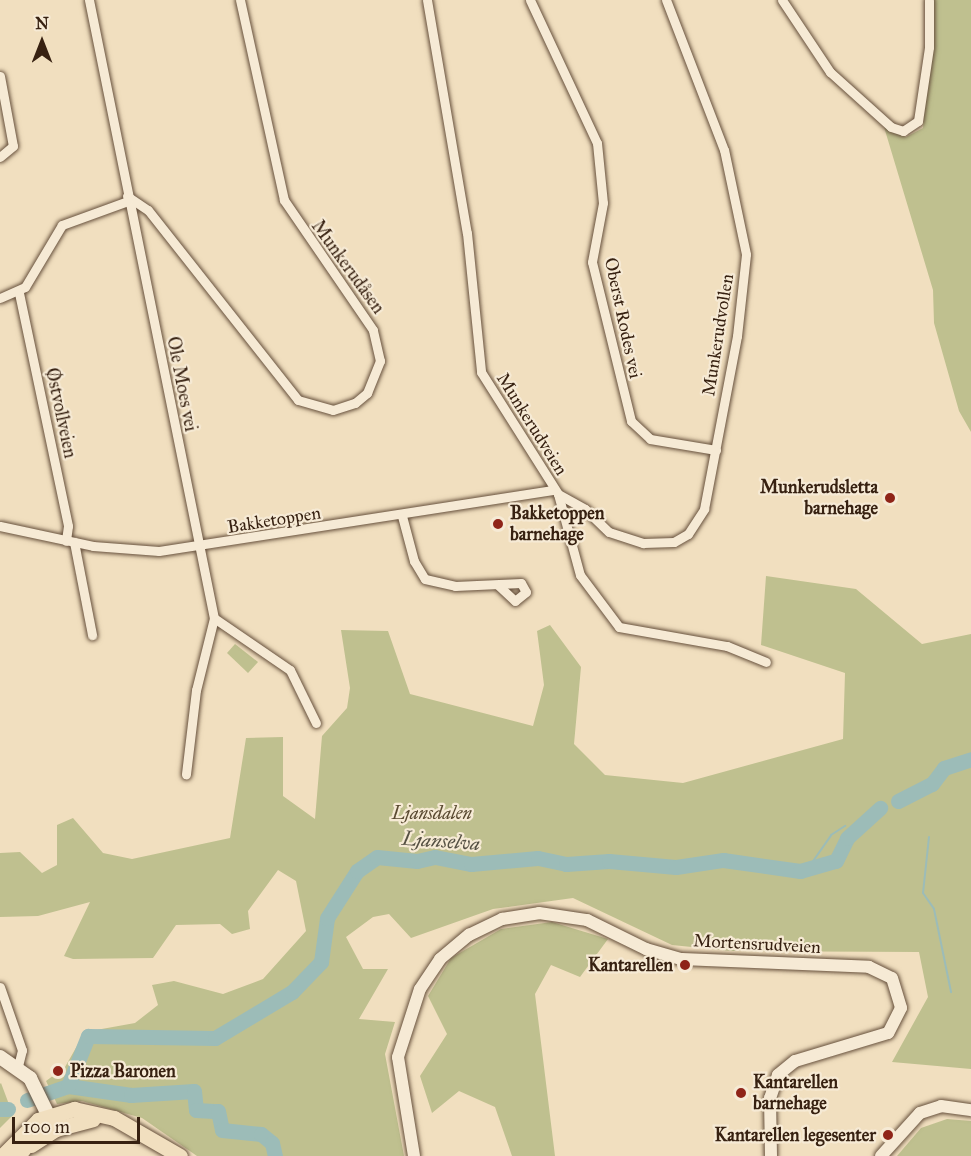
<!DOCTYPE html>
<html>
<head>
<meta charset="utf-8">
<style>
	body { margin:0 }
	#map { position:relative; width:971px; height:1156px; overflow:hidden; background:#f1dfbf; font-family:"IM FELL Great Primer",serif }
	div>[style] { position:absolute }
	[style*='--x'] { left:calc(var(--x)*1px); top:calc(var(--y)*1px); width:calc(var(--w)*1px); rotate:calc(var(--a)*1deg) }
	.green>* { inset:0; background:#bfc08f }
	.stream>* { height:2px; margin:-1px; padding:0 1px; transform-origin:1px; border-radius:1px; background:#9cbcb8 }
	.river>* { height:15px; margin:-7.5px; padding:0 7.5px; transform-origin:7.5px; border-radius:7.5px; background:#9cbcb8 }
	.roads { filter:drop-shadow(0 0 2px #66503c) drop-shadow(0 0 2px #66503c) }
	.minor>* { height:9px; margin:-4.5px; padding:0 4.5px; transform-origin:4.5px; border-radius:4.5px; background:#f6ead5 }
	.tertiary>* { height:12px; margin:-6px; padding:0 6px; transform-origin:6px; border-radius:6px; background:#f6ead5 }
	.secondary>* { height:14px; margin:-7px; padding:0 7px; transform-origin:7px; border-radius:7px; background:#f6ead5 }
	.primary>* { height:15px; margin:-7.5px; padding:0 7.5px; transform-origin:7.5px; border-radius:7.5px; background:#f1dfbf }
	.dots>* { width:16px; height:16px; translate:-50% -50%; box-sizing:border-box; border:3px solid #f6ead5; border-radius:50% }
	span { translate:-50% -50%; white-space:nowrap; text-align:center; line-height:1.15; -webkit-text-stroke:4.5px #f6ead5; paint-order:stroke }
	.street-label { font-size:18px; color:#372111 }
	.poi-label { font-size:18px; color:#372111; font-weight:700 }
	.right { translate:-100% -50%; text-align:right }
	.left { translate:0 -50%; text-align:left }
	.park-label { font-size:18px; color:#594930; font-style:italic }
	.water-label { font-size:20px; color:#555043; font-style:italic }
	.north { position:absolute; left:12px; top:12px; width:60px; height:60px; -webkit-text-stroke:4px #f6ead5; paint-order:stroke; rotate:0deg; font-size:16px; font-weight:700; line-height:24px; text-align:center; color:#372111 }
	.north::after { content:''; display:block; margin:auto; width:21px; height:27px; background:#372111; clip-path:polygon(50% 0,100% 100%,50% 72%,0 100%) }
	.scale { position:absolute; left:12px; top:1117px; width:128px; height:27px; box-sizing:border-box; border:3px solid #372111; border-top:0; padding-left:8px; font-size:18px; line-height:21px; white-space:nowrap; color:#372111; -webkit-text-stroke:4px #f6ead5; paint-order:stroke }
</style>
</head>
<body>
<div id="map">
	<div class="green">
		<div style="clip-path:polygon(934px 0,971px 0,971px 432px,959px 411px,934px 323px,933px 290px,884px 127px,906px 137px,923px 128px)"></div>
		<div style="clip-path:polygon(766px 576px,856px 589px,922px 644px,971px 634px,971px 1069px,892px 1062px,928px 997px,919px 952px,731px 951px,672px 945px,573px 898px,493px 909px,411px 938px,389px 914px,373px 917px,346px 937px,363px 969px,388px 969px,359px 1019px,395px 1022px,385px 1054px,404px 1156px,197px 1156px,142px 1118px,82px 1101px,57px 1104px,46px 1081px,65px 1067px,85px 1032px,135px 1023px,158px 1005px,152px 985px,174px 981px,223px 994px,263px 979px,306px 931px,296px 881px,278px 870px,248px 911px,250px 929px,232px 934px,220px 924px,176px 925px,153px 958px,73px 959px,64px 956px,90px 902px,38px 916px,0 917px,0 853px,20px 852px,42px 873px,57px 865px,57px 825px,73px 818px,103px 853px,132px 859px,230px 838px,246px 738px,283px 737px,283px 796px,315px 819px,322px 736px,347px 708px,350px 688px,341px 630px,388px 631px,410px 694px,533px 726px,544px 685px,537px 631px,550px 625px,581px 667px,574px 744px,605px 775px,683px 783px,843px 739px,845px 673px,761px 645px)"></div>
		<div style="clip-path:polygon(235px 644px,258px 662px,248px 673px,227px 653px)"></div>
		<div style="clip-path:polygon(552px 922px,608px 939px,580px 977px,551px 965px,535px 994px,555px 1156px,512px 1156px,495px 1107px,459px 1091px,432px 1113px,420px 1076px,447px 1034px,428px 996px,451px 958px,501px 929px)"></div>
		<div style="clip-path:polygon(1px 1083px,13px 1115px,0 1128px,0 1084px)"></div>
		<div style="clip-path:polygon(947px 1119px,971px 1121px,971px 1156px,897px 1156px,921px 1128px)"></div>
	</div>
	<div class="stream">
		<div style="--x:929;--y:837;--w:56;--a:96.1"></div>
		<div style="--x:923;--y:893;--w:19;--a:55"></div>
		<div style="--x:934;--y:909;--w:85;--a:78.4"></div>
		<div style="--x:811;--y:864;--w:35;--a:-55"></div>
		<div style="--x:831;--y:835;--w:17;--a:-33"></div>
	</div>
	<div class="river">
		<div style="--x:898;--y:801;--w:38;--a:-27"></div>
		<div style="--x:932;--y:784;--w:20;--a:-53"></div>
		<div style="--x:944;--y:768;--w:28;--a:-18"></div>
		<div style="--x:68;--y:1086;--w:64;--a:8.1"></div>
		<div style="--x:131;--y:1095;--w:63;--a:-3.6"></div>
		<div style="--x:194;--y:1091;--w:19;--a:84"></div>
		<div style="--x:196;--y:1110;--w:22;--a:3"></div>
		<div style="--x:218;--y:1111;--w:19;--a:78"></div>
		<div style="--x:222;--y:1130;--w:39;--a:6"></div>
		<div style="--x:261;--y:1134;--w:14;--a:39"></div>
		<div style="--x:272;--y:1143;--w:13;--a:77"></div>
		<div style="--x:27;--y:1100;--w:43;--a:-18.9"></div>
		<div style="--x:68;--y:1086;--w:54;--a:-68.2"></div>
		<div style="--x:88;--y:1036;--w:127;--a:0.9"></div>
		<div style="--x:215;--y:1038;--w:90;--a:-30.9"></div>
		<div style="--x:292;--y:992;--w:42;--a:-46"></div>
		<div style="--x:321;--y:962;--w:44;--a:-82.2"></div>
		<div style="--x:327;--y:918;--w:56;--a:-57.4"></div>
		<div style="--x:357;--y:871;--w:24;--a:-35"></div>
		<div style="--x:377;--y:857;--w:40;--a:5.7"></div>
		<div style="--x:417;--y:861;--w:18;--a:-13"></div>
		<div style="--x:435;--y:857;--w:37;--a:11"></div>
		<div style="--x:471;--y:864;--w:67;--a:-5.1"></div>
		<div style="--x:538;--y:858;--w:29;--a:12"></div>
		<div style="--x:566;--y:864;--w:43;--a:-4"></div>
		<div style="--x:609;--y:861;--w:67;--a:5.1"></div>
		<div style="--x:676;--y:867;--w:48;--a:-8.5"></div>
		<div style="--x:723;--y:860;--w:78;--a:8.1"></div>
		<div style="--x:800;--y:871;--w:37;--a:-16"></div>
		<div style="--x:836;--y:861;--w:25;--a:-64"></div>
		<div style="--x:847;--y:838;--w:45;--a:-42.3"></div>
		<div style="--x:0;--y:1109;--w:8;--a:0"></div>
	</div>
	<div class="roads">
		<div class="minor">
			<div style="--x:89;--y:0;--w:631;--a:78.57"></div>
			<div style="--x:214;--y:618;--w:74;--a:104"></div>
			<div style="--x:196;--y:690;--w:85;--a:96.8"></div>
			<div style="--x:427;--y:0;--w:236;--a:80.3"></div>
			<div style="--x:467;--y:233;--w:140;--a:84.2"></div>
			<div style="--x:481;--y:372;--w:144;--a:57.7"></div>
			<div style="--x:558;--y:494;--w:84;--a:74.8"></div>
			<div style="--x:580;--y:575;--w:65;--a:53.1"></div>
			<div style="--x:619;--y:627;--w:110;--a:10"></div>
			<div style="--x:727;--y:646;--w:42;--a:22.3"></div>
			<div style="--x:530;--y:0;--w:158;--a:64.9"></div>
			<div style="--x:597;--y:143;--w:60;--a:84.3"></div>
			<div style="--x:603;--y:203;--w:60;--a:100.6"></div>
			<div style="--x:592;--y:262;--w:164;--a:76.2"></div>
			<div style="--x:631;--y:421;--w:26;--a:43"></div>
			<div style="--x:650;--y:439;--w:67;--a:9.5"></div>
			<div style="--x:782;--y:0;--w:87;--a:56.3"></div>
			<div style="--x:830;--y:72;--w:82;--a:42"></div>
			<div style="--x:891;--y:127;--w:13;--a:18"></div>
			<div style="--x:903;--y:131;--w:18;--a:-34"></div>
			<div style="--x:918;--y:121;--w:75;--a:-81.5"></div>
			<div style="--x:929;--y:47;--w:47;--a:-90"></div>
			<div style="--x:0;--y:76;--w:71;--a:79.5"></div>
			<div style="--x:13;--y:146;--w:17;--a:140"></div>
			<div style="--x:127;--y:196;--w:25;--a:34"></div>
			<div style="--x:148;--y:210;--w:242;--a:51.7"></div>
			<div style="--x:298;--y:400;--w:36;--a:16"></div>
			<div style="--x:333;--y:410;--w:23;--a:-18"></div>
			<div style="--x:355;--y:403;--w:16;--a:-40"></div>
			<div style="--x:367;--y:393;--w:35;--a:-68"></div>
			<div style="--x:380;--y:361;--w:32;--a:-103"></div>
			<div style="--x:373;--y:330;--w:158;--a:-124.4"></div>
			<div style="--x:284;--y:200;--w:205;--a:-102.4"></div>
			<div style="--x:19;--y:293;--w:238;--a:78.1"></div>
			<div style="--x:68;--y:526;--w:15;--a:98"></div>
			<div style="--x:0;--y:298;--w:27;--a:-24"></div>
			<div style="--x:25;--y:287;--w:72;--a:-59.2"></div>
			<div style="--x:62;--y:225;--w:70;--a:-20"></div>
			<div style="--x:558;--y:494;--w:31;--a:29"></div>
			<div style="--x:585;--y:509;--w:33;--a:44"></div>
			<div style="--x:609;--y:532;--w:36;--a:18"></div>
			<div style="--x:643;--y:543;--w:31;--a:-2"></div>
			<div style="--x:674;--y:542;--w:16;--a:-30"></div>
			<div style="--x:688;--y:534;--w:30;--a:-57"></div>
			<div style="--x:704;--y:509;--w:176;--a:-79.2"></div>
			<div style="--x:737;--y:336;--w:82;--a:-83.7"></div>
			<div style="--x:746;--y:254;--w:106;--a:-101.9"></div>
			<div style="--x:724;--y:150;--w:161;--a:-111.1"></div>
			<div style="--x:402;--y:516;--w:47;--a:75.1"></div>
			<div style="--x:414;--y:561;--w:21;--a:59"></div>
			<div style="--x:425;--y:579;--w:31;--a:13"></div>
			<div style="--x:455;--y:586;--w:66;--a:-2.6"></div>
			<div style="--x:521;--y:583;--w:10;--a:61"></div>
			<div style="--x:526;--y:592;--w:14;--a:141"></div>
			<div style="--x:515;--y:601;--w:23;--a:-137"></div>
			<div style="--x:0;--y:526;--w:95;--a:12.1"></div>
			<div style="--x:93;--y:546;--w:66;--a:4.3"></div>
			<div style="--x:159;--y:551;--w:400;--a:-8.8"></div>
			<div style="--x:74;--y:542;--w:95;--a:79"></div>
			<div style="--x:214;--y:618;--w:92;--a:34.4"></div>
			<div style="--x:290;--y:670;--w:59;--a:63.9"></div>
			<div style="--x:0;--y:987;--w:67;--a:70.8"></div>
			<div style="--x:22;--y:1050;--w:16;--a:104"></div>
		</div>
		<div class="tertiary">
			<div style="--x:414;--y:1156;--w:100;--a:-99.2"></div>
			<div style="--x:398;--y:1057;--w:71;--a:-72.1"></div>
			<div style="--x:420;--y:989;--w:36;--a:-56"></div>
			<div style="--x:440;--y:959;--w:38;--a:-40"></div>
			<div style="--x:469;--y:935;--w:37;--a:-26"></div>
			<div style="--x:502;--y:919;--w:37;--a:-9"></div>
			<div style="--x:539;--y:913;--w:49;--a:8.3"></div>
			<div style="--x:587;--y:920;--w:66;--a:26.2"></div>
			<div style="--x:646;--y:949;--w:37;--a:16"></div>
			<div style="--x:682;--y:959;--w:187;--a:2.4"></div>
			<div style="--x:869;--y:967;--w:25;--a:26"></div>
			<div style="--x:892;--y:978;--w:31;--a:73"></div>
			<div style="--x:901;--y:1008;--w:28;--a:117"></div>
			<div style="--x:888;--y:1033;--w:97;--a:163.2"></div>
			<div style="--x:795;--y:1061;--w:22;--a:141"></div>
			<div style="--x:778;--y:1075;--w:24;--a:109"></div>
			<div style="--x:770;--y:1098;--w:58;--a:89"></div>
			<div style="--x:881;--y:1156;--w:58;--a:-47.8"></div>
			<div style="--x:920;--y:1113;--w:22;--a:-18"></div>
			<div style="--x:941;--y:1106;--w:30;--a:8"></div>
		</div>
		<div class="secondary">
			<div style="--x:0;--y:1057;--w:37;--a:35"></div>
			<div style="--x:30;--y:1078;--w:50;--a:63.9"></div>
		</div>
		<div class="primary">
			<div style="--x:31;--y:1145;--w:30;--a:-33"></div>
			<div style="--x:56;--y:1129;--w:38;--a:-15"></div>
			<div style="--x:2;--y:1156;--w:51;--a:-45"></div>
			<div style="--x:38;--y:1120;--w:38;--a:-17"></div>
			<div style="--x:74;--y:1109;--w:41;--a:12.7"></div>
			<div style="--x:114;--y:1118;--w:76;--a:29.9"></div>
			<div style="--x:18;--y:1156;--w:33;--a:-52"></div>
		</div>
	</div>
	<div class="dots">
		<div style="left:890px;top:498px;background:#8f2418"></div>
		<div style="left:498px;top:524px;background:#8f2418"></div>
		<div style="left:685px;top:965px;background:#8f2418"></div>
		<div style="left:58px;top:1071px;background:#8f2418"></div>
		<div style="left:741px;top:1093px;background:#8f2418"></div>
		<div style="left:888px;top:1135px;background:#8f2418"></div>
	</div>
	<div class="street-label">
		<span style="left:348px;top:267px;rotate:54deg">Munkerudåsen</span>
		<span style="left:623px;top:318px;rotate:78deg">Oberst Rodes vei</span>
		<span style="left:718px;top:335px;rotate:-81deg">Munkerudvollen</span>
		<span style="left:182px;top:384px;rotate:79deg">Ole Moes vei</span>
		<span style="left:61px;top:413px;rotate:78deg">Østvollveien</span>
		<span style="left:532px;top:424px;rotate:58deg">Munkerudveien</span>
		<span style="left:274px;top:520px;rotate:-9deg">Bakketoppen</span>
		<span style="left:757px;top:944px;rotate:3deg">Mortensrudveien</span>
	</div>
	<div class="poi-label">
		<span class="right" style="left:878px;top:498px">Munkerudsletta<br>barnehage</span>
		<span class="left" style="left:510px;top:524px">Bakketoppen<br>barnehage</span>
		<span class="right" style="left:673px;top:965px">Kantarellen</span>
		<span class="left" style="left:70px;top:1071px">Pizza Baronen</span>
		<span class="left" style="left:753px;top:1093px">Kantarellen<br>barnehage</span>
		<span class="right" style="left:876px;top:1135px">Kantarellen legesenter</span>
	</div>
	<div class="park-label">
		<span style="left:432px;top:813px">Ljansdalen</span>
	</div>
	<div class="water-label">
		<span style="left:441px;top:841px;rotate:4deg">Ljanselva</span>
	</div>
	<div class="north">N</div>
	<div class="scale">100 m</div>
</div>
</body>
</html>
